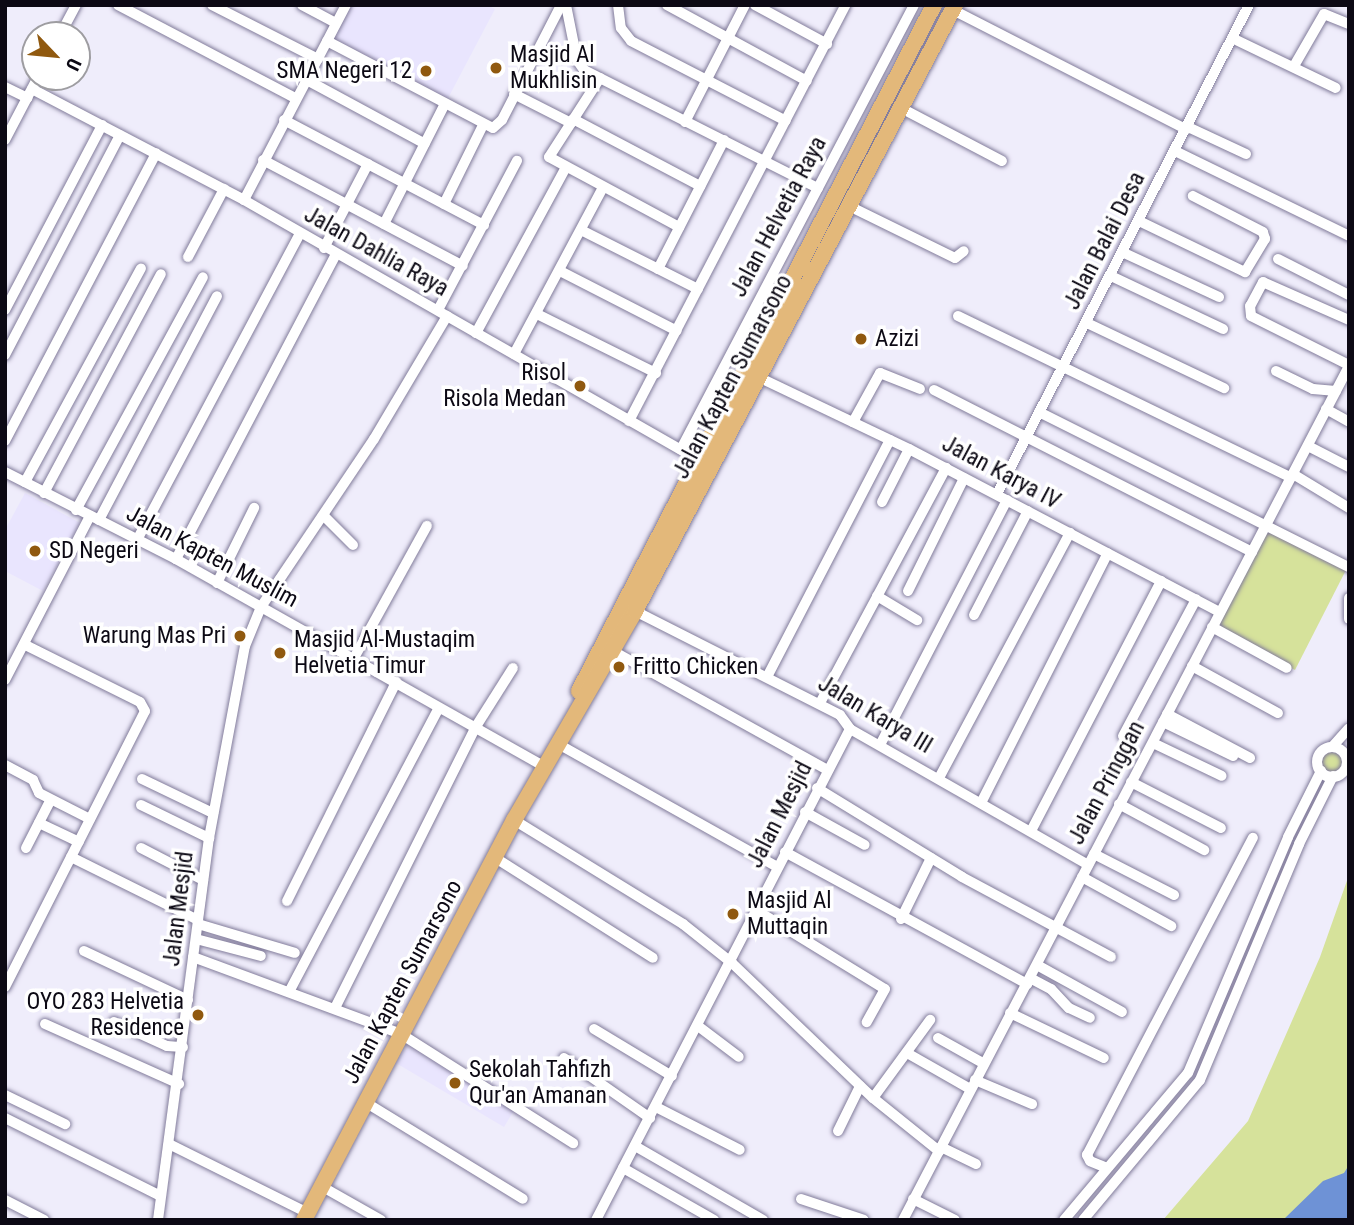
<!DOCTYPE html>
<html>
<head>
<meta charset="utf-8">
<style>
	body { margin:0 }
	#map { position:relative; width:1354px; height:1225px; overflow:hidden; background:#efedfb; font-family:"Roboto Condensed",sans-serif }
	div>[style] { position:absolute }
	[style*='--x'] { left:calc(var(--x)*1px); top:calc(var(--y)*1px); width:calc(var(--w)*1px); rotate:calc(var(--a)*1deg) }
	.built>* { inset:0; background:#e9e5fe }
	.green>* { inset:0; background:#d6e29b }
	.round { border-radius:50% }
	.water>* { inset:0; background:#6e92d6 }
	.roads { filter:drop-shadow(0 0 2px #817b9a) drop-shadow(0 0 2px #817b9a) }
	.minor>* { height:10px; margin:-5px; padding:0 5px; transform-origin:5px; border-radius:5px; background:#fff }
	.minor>.ring { margin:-5px; padding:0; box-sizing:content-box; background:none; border:10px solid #fff; border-radius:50% }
	.highway>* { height:16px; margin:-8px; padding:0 8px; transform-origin:8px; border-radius:8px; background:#e3b87a }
	.dots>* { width:19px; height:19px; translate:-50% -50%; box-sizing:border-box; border:4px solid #fff; border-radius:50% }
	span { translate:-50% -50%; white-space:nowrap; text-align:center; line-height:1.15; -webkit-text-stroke:7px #fff; paint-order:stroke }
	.poi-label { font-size:23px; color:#0c0914 }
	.left { translate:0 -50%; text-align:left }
	.right { translate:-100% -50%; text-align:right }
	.street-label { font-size:23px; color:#0c0914 }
	.frame { position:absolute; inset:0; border:7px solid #0c0914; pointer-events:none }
	.north { position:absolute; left:21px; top:21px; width:70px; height:70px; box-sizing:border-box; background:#fff; border:2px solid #9e9da1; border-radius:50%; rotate:116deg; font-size:19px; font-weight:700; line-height:28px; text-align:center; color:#0c0914 }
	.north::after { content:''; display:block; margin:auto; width:24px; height:32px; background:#90590f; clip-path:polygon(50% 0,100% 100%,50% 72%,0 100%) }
</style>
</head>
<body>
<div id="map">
	<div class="built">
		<div style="clip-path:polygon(349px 5px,487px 5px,495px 9px,446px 102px,330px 40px)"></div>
		<div style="clip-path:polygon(25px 493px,80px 523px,43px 591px,5px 571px,5px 530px)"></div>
		<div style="clip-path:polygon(410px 1041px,516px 1107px,504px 1127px,396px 1063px)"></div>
	</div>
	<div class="green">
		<div style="clip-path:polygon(1267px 529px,1346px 570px,1295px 670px,1215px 629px)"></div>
		<div class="round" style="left:1322px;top:752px;width:20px;height:20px"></div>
		<div style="clip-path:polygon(1349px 875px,1349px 1220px,1163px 1220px,1248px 1121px,1320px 957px)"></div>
	</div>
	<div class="water">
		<div style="clip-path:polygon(1349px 1165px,1349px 1220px,1283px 1220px,1323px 1181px,1344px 1173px)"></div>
	</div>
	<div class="roads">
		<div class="minor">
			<div style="--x:118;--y:5;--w:200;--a:27.7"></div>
			<div style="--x:212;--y:5;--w:119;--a:27"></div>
			<div style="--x:302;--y:5;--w:38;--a:28"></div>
			<div style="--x:566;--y:5;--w:56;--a:78.7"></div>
			<div style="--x:577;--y:60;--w:12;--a:55"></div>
			<div style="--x:584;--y:70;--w:262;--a:26.8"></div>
			<div style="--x:618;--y:5;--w:23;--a:83"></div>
			<div style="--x:621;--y:28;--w:16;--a:52"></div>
			<div style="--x:631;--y:41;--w:174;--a:27.3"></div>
			<div style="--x:667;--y:5;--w:159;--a:28.5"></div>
			<div style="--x:755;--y:5;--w:82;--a:28.4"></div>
			<div style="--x:953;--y:10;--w:262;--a:27.1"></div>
			<div style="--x:60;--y:35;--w:34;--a:-62"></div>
			<div style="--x:1232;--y:38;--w:115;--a:25.7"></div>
			<div style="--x:327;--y:41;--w:187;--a:27.7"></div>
			<div style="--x:493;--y:128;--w:12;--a:-42"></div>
			<div style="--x:502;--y:120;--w:129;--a:-62.8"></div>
			<div style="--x:1294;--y:66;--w:60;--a:-60"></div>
			<div style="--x:1324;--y:14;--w:27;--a:22"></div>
			<div style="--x:600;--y:78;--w:94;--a:122.8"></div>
			<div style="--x:549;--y:157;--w:148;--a:28.3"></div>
			<div style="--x:305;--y:79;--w:136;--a:28.4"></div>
			<div style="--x:5;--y:87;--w:25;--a:26"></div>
			<div style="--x:32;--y:89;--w:239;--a:27.6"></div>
			<div style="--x:244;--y:200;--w:522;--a:29.76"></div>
			<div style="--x:514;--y:94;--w:64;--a:27"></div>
			<div style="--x:901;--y:108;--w:114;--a:27.7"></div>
			<div style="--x:573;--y:119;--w:144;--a:27.8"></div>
			<div style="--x:284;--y:120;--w:226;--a:27.7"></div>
			<div style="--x:685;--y:122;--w:131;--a:-62.9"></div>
			<div style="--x:1188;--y:127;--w:64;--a:25"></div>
			<div style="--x:5;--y:140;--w:71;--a:-62.4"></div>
			<div style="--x:1175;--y:151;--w:194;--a:26"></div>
			<div style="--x:263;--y:160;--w:226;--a:27.9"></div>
			<div style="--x:244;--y:200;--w:220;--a:-62.4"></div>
			<div style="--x:444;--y:204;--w:88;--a:-63.7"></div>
			<div style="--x:849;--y:206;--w:118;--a:26.1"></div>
			<div style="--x:955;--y:258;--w:11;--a:-38"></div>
			<div style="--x:1139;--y:221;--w:118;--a:25.7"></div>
			<div style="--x:1245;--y:272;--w:39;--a:-59"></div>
			<div style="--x:1265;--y:239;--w:7;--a:-106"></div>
			<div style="--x:1263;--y:232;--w:79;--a:-152.8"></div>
			<div style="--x:384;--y:224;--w:135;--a:-63.1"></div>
			<div style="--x:581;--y:230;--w:131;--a:26.8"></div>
			<div style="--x:324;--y:248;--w:95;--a:-62.4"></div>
			<div style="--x:1122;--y:252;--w:107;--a:24.9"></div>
			<div style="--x:188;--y:257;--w:77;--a:-62.1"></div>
			<div style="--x:1278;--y:259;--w:80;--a:26.9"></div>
			<div style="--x:658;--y:269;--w:145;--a:-62.9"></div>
			<div style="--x:560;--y:271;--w:131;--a:27.1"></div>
			<div style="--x:1111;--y:276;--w:124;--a:25.3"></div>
			<div style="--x:5;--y:310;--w:209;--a:-62.3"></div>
			<div style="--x:438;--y:310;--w:169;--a:-62.1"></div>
			<div style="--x:537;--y:314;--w:133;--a:26.4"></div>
			<div style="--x:958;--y:316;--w:370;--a:25.9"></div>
			<div style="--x:1349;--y:320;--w:94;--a:-156.2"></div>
			<div style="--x:1263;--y:282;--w:27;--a:118"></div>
			<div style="--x:1250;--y:306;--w:10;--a:84"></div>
			<div style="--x:1251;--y:316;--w:110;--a:26.6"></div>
			<div style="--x:1087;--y:323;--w:152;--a:25.4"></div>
			<div style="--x:476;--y:333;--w:187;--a:-61.5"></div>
			<div style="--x:514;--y:354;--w:189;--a:-61.9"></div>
			<div style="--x:5;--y:355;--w:248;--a:-62.4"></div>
			<div style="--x:1276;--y:371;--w:41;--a:25.9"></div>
			<div style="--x:1313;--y:389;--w:23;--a:5"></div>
			<div style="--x:758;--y:377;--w:167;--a:25.5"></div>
			<div style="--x:909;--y:449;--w:351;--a:27.7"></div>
			<div style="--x:934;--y:390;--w:357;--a:27"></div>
			<div style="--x:1326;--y:409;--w:26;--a:29"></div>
			<div style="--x:1039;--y:412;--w:347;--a:26.6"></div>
			<div style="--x:629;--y:421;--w:469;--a:-62.5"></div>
			<div style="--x:853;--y:422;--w:56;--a:-61.1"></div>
			<div style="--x:880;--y:373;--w:43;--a:21.8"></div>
			<div style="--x:5;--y:441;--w:325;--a:-62.3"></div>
			<div style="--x:1308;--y:446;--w:46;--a:27.1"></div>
			<div style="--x:681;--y:449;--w:501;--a:-62.31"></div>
			<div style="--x:5;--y:472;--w:192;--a:27"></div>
			<div style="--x:176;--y:559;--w:422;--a:29.4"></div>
			<div style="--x:1293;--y:474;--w:66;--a:31.3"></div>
			<div style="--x:25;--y:482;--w:243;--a:-61.5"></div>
			<div style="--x:44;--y:493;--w:248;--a:-61.9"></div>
			<div style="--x:997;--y:494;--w:550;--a:-62.74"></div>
			<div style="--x:882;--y:502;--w:59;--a:-63"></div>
			<div style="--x:76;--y:510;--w:265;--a:-61.4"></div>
			<div style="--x:324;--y:516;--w:41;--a:45"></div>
			<div style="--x:99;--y:520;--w:253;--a:-62.2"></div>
			<div style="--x:137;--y:540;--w:347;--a:-62"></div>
			<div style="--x:176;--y:559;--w:344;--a:-62.3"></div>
			<div style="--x:217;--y:583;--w:84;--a:-63.7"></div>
			<div style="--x:908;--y:591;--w:126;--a:-63.6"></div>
			<div style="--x:877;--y:596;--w:47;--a:31"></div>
			<div style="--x:1349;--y:598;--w:21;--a:90"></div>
			<div style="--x:635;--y:611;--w:230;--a:26.9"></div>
			<div style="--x:840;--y:715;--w:17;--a:54"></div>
			<div style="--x:850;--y:729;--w:274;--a:29.7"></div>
			<div style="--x:974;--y:615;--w:117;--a:-62.6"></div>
			<div style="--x:1212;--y:627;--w:85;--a:28.7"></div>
			<div style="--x:613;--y:651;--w:244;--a:29"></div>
			<div style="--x:354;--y:658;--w:151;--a:-61.1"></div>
			<div style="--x:1192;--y:666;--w:98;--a:28.7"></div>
			<div style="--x:767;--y:677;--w:267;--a:-62.6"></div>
			<div style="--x:5;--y:680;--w:185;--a:-62.6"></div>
			<div style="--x:820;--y:703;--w:267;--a:-61.8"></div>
			<div style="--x:1167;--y:714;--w:94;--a:27.9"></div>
			<div style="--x:1163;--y:722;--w:78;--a:25.9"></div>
			<div style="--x:1123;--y:736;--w:155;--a:-61.9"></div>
			<div style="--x:1153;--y:743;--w:76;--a:25.6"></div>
			<div style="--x:560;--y:745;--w:249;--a:29.3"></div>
			<div style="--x:880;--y:745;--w:276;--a:-62.6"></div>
			<div style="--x:1332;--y:747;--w:25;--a:-48"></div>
			<div class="ring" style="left:1317px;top:747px;width:20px;height:20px"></div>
			<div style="--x:5;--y:765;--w:32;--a:28"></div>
			<div style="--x:33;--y:780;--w:14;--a:65"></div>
			<div style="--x:39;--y:793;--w:57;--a:27"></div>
			<div style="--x:939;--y:778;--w:278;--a:-61.9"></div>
			<div style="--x:142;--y:779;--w:79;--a:25.6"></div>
			<div style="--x:1131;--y:782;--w:101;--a:27.1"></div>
			<div style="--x:817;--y:788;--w:170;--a:31.5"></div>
			<div style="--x:962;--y:877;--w:169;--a:28.2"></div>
			<div style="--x:981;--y:803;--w:280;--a:-63.1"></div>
			<div style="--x:1119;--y:804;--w:97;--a:28.4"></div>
			<div style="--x:141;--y:805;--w:76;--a:25.9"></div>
			<div style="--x:805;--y:812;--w:68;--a:28.8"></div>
			<div style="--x:514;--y:820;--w:198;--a:31.6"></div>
			<div style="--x:683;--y:924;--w:63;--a:38.5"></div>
			<div style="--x:732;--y:963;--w:195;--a:43.8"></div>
			<div style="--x:873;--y:1098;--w:85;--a:38.8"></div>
			<div style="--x:39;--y:823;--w:44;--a:25.4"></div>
			<div style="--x:1031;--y:831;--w:282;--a:-62.5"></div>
			<div style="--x:26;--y:848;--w:51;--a:-62.9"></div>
			<div style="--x:141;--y:848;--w:70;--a:27.3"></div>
			<div style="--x:785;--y:852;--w:276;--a:28.6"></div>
			<div style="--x:1094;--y:854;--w:90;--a:27.1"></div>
			<div style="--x:71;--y:857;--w:142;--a:26.4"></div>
			<div style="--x:494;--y:857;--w:188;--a:32.4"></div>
			<div style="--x:1082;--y:877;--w:102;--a:28.8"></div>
			<div style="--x:287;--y:901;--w:245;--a:-63.5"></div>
			<div style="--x:756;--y:910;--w:151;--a:31.5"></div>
			<div style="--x:885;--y:989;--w:38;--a:119"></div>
			<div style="--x:901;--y:919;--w:68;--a:-63.8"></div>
			<div style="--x:198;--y:924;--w:101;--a:16.6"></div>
			<div style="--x:196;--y:939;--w:67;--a:14.7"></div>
			<div style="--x:84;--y:951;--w:115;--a:25.2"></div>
			<div style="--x:193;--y:957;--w:222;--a:20.3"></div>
			<div style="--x:401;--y:1034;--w:204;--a:32.4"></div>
			<div style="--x:1037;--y:965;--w:97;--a:28.9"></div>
			<div style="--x:1030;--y:978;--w:24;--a:28"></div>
			<div style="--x:1051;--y:989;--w:26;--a:47"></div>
			<div style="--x:1069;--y:1008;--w:23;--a:25"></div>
			<div style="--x:5;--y:987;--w:309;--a:-63.1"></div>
			<div style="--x:145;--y:711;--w:10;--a:-119"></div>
			<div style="--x:140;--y:702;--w:128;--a:-153.6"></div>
			<div style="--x:289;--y:992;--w:321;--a:-62.2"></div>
			<div style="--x:335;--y:1008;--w:313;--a:-63.4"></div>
			<div style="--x:475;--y:728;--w:71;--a:-57.7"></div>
			<div style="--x:1010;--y:1013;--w:104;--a:25.6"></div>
			<div style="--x:114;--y:1022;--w:58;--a:24.4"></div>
			<div style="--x:167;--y:1046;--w:16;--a:4"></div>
			<div style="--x:45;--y:1024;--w:147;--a:24.1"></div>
			<div style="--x:698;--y:1026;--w:51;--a:37.1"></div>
			<div style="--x:594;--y:1029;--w:91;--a:31.1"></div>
			<div style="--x:938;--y:1038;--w:51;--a:29.1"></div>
			<div style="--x:907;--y:1053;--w:73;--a:29.7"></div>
			<div style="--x:564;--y:1058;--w:105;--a:34.9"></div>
			<div style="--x:975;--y:1080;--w:62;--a:22.8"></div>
			<div style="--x:5;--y:1095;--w:67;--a:25.8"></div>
			<div style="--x:873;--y:1098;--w:97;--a:-53.8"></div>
			<div style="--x:365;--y:1102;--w:185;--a:31.5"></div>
			<div style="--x:656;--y:1107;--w:94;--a:27.1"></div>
			<div style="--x:5;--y:1118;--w:174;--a:26.6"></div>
			<div style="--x:838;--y:1131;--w:50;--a:-63.9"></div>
			<div style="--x:169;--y:1144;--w:155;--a:26.4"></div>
			<div style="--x:635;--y:1146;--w:148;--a:30"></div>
			<div style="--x:941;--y:1147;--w:39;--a:26"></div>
			<div style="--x:623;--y:1168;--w:105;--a:29.7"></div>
			<div style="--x:1107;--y:1168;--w:18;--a:-158"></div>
			<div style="--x:1090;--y:1161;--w:7;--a:-117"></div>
			<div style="--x:1087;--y:1155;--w:358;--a:-62.4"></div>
			<div style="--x:321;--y:1186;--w:69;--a:29.5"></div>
			<div style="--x:801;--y:1199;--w:66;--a:18.4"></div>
			<div style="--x:913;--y:1199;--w:47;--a:26.6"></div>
			<div style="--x:5;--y:1200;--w:44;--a:27.1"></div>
			<div style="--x:158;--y:1220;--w:385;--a:-82.4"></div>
			<div style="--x:209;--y:838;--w:195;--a:-79.4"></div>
			<div style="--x:245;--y:646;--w:42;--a:-67.7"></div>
			<div style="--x:261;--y:607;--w:202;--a:-56.1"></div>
			<div style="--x:374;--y:439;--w:143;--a:-59.3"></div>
			<div style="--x:596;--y:1220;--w:553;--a:-62.65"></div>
			<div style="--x:903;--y:1220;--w:963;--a:-62.42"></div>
			<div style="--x:1064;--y:1220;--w:192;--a:-49.9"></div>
			<div style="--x:1188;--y:1073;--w:256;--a:-67"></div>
			<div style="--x:1288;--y:837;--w:74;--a:-63.4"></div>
			<div style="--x:1083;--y:1220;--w:182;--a:-50.1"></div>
			<div style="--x:1200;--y:1080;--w:256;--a:-67.2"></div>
			<div style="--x:1299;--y:844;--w:76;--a:-63.4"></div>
		</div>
		<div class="highway">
			<div style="--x:579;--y:691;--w:772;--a:-62.64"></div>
			<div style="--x:304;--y:1220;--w:452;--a:-62.3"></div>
			<div style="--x:514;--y:820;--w:241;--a:-59.9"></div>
			<div style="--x:635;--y:611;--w:685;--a:-62.16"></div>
		</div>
	</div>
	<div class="dots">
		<div style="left:496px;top:68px;background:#90590f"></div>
		<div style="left:426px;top:71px;background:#90590f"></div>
		<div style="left:861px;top:339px;background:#90590f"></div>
		<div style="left:580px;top:386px;background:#90590f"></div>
		<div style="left:35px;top:551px;background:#90590f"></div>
		<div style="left:240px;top:636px;background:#90590f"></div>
		<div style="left:280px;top:653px;background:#90590f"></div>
		<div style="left:619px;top:667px;background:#90590f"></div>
		<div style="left:733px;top:914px;background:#90590f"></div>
		<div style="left:198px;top:1015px;background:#90590f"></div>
		<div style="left:455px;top:1083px;background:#90590f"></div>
	</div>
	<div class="poi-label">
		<span class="left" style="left:510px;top:68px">Masjid Al<br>Mukhlisin</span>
		<span class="right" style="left:412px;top:71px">SMA Negeri 12</span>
		<span class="left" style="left:875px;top:339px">Azizi</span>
		<span class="right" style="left:566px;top:386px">Risol<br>Risola Medan</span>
		<span class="left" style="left:49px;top:551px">SD Negeri</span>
		<span class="right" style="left:226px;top:636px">Warung Mas Pri</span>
		<span class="left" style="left:294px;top:653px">Masjid Al-Mustaqim<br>Helvetia Timur</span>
		<span class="left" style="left:633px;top:667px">Fritto Chicken</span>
		<span class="left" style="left:747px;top:914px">Masjid Al<br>Muttaqin</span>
		<span class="right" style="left:184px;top:1015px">OYO 283 Helvetia<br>Residence</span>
		<span class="left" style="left:469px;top:1083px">Sekolah Tahfizh<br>Qur'an Amanan</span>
	</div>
	<div class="street-label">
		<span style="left:779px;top:217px;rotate:-62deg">Jalan Helvetia Raya</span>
		<span style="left:1105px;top:241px;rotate:-63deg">Jalan Balai Desa</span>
		<span style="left:376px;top:252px;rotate:29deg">Jalan Dahlia Raya</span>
		<span style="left:733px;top:377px;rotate:-62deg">Jalan Kapten Sumarsono</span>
		<span style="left:1001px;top:473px;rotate:28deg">Jalan Karya IV</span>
		<span style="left:212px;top:557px;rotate:28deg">Jalan Kapten Muslim</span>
		<span style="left:875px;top:715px;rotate:31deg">Jalan Karya III</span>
		<span style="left:1107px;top:783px;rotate:-62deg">Jalan Pringgan</span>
		<span style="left:780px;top:815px;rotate:-63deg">Jalan Mesjid</span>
		<span style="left:179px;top:909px;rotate:-83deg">Jalan Mesjid</span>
		<span style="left:403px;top:982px;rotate:-62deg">Jalan Kapten Sumarsono</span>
	</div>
	<div class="frame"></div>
	<div class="north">U</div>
</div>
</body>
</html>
